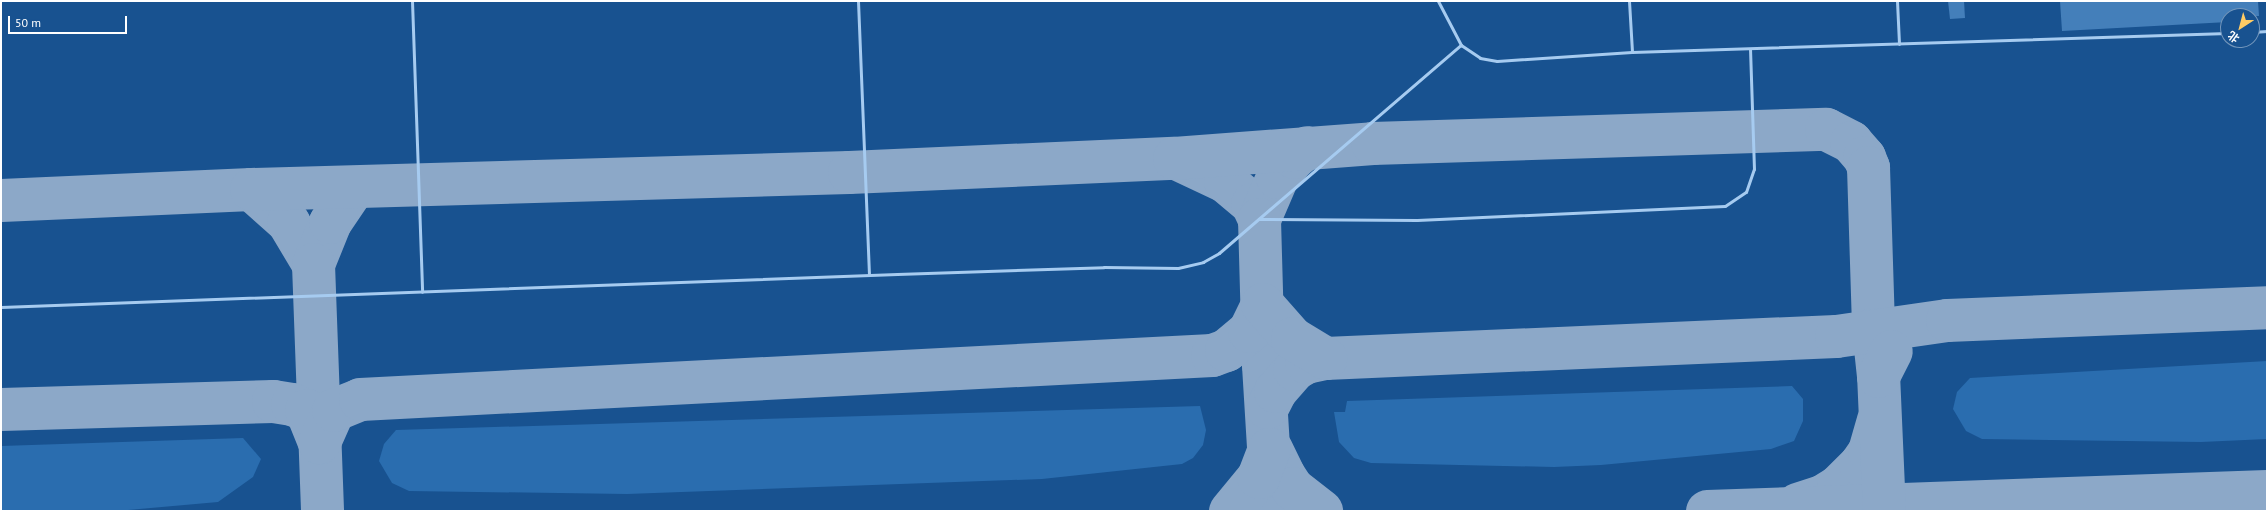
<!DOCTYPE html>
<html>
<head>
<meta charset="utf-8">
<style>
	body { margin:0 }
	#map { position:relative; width:2268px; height:512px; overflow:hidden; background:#185290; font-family:"PT Sans","Noto Sans SC",sans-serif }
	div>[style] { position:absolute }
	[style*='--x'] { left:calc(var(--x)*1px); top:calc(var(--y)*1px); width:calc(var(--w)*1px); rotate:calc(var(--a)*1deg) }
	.green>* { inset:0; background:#2a6daf }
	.taxiway>* { height:43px; margin:-21.5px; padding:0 21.5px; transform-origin:21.5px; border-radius:21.5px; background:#8ca8c8 }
	.building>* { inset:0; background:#447fba }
	.lane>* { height:3px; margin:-1.5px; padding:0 1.5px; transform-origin:1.5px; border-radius:1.5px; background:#a6cbf0 }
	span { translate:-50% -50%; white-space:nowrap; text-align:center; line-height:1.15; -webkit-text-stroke:3px #185290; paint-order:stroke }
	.frame { position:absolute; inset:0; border:2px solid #fff; pointer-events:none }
	.north { position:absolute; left:2220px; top:8px; width:40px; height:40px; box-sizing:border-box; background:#185290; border:1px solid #7497bc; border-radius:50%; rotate:216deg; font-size:11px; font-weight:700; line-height:16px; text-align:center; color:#fff }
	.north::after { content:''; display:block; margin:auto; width:14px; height:18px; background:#ffcb64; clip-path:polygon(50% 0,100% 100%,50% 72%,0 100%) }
	.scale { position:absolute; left:8px; top:16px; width:119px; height:18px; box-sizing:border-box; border:2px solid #fff; border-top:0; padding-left:5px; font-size:12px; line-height:14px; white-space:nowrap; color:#fff; -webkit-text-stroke:3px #185290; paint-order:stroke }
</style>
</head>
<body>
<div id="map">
	<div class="green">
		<div style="clip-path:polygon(2267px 361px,2267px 439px,2201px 442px,1982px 439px,1966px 431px,1953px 409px,1957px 392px,1970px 378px)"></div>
		<div style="clip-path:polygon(1792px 386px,1803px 399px,1803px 421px,1794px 441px,1771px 449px,1601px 465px,1554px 467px,1371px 463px,1354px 458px,1339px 442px,1334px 412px,1345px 412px,1347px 401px)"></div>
		<div style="clip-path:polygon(1200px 406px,1206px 430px,1203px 445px,1193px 458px,1182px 464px,1042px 479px,627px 494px,409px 491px,392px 483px,379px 461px,384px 444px,396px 430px)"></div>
		<div style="clip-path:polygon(243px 438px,261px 459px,253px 477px,218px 502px,117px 511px,1px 511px,1px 446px)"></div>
	</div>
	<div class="taxiway">
		<div style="--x:1176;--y:158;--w:54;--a:25.1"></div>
		<div style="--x:1225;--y:181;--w:35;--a:40"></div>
		<div style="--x:1252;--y:204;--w:17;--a:65"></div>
		<div style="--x:1259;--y:219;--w:46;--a:-66.8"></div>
		<div style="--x:1277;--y:177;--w:26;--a:-50"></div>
		<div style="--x:1294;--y:157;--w:16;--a:-38"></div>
		<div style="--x:251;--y:189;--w:50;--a:41.7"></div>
		<div style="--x:288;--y:222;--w:49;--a:59.2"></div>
		<div style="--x:313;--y:264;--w:45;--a:-68"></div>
		<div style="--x:330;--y:222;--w:41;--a:-55.9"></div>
		<div style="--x:1;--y:200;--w:250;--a:-2.5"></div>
		<div style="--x:251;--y:189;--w:598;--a:-1.63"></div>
		<div style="--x:849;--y:172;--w:325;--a:-2.5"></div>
		<div style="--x:1174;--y:158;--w:199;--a:-4.3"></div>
		<div style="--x:1372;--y:143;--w:454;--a:-1.8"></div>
		<div style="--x:1826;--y:129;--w:28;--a:27"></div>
		<div style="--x:1851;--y:142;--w:20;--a:49"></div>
		<div style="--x:1864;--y:157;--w:11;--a:68"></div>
		<div style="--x:1868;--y:167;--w:162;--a:88.2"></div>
		<div style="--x:1873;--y:329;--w:47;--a:83.9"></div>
		<div style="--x:1259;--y:219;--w:146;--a:88.4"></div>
		<div style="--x:1263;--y:365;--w:146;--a:86.5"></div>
		<div style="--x:313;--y:264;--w:247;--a:87.9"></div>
		<div style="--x:1267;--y:407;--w:18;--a:-63"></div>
		<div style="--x:1275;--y:391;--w:29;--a:-49"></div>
		<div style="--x:1294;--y:369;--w:14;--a:-30"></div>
		<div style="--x:1306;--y:362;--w:19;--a:-12"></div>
		<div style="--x:1325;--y:358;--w:511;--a:-2.47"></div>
		<div style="--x:1836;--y:336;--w:112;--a:-8.2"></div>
		<div style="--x:1947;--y:320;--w:320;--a:-2.3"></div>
		<div style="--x:1;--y:409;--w:272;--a:-1.7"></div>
		<div style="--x:273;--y:401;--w:19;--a:9"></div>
		<div style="--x:292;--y:404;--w:15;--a:23"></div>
		<div style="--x:306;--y:410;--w:35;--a:68"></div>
		<div style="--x:319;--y:442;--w:35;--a:-66"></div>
		<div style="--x:333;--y:410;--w:29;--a:-22"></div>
		<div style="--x:360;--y:399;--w:853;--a:-2.96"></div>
		<div style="--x:1212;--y:355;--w:15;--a:-20"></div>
		<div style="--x:1226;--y:350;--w:30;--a:-40"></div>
		<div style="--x:1249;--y:331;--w:30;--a:-64"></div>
		<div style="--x:1262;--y:304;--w:45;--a:48.6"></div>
		<div style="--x:1292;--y:338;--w:39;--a:31"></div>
		<div style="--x:1271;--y:449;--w:28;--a:64"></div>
		<div style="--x:1283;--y:474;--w:17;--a:57"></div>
		<div style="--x:1292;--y:488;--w:37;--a:38"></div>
		<div style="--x:1797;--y:504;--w:26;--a:-18"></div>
		<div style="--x:1822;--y:496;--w:19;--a:-32"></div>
		<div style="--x:1838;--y:486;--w:31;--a:-45"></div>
		<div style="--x:1860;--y:464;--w:16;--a:-55"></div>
		<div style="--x:1869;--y:451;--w:32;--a:-74"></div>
		<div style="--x:1230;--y:511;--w:44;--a:-50.5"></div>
		<div style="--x:1258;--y:477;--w:30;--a:-69"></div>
		<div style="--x:1707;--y:511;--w:560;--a:-2.05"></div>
		<div style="--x:1884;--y:511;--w:135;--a:-92.5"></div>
		<div style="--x:1878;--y:376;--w:28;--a:-63"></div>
	</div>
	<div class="building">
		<div style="clip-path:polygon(1948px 1px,1964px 1px,1965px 18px,1950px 19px)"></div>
		<div style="clip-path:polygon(2060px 1px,2258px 1px,2259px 16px,2228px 16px,2228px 22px,2062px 31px)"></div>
	</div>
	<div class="lane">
		<div style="--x:412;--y:1;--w:291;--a:88"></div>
		<div style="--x:858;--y:1;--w:274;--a:87.7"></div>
		<div style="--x:1438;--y:1;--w:50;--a:62.4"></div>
		<div style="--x:1461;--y:45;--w:23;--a:34"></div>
		<div style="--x:1480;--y:58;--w:17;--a:10"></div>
		<div style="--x:1497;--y:61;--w:135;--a:-3.8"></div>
		<div style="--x:1632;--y:52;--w:596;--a:-1.83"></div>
		<div style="--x:1629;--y:1;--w:51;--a:86.6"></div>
		<div style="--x:1897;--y:1;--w:43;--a:87.3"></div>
		<div style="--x:2252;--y:32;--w:15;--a:-4"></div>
		<div style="--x:1259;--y:219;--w:158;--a:0.4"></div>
		<div style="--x:1417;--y:220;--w:308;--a:-2.6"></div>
		<div style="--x:1725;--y:206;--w:25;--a:-34"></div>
		<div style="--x:1746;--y:192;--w:24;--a:-71"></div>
		<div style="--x:1754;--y:169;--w:120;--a:-91.9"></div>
		<div style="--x:1;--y:307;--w:897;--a:-2.11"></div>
		<div style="--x:897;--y:274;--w:207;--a:-1.9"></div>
		<div style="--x:1104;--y:267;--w:74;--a:0.8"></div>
		<div style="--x:1178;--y:268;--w:26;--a:-13"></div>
		<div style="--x:1203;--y:262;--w:18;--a:-29"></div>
		<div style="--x:1219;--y:253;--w:319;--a:-40.7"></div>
	</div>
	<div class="frame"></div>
	<div class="north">北</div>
	<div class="scale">50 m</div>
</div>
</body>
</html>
